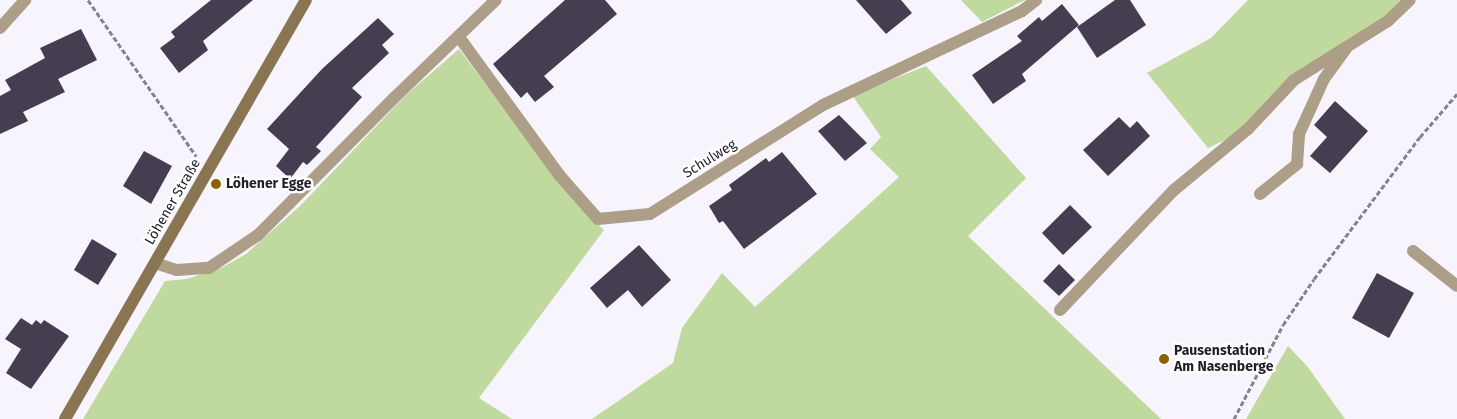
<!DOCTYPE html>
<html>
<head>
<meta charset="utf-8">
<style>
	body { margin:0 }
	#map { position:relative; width:1457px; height:419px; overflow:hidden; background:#f7f4fd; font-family:"Fira Sans",sans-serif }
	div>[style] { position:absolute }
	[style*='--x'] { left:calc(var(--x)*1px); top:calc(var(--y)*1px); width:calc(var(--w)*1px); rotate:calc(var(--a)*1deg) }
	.green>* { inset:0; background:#bfd99f }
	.building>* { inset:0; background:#443e50 }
	.path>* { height:3px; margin-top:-1.5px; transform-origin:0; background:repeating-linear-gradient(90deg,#84828a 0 5px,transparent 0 7.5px) }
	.lane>* { height:12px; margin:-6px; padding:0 6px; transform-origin:6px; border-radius:6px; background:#ad9f87 }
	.street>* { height:12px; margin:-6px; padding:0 6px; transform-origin:6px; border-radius:6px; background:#ad9f87 }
	.secondary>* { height:12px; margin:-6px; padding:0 6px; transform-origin:6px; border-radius:6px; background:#897551 }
	.dots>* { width:14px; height:14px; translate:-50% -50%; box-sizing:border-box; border:2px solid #fff; border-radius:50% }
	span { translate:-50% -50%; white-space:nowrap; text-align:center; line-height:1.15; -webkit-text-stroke:5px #fff; paint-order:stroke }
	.street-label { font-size:14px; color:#211f27 }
	.poi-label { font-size:14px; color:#211f27; font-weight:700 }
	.left { translate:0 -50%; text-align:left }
</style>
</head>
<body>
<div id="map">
	<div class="green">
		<div style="clip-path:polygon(961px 0,1025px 0,982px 22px)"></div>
		<div style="clip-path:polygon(1248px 0,1410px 0,1294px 80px,1248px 129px,1208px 148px,1147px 73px,1211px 38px)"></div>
		<div style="clip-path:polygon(459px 49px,573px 200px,604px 230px,479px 398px,512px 419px,83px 419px,165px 281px,187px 279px,223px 267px,246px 254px,301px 205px,405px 96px)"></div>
		<div style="clip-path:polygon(926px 66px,1026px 178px,968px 236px,1161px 419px,592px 419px,673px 363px,682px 328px,722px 273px,755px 307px,899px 177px,870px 149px,881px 137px,852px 95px)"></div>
		<div style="clip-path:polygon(1288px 346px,1307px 366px,1345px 419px,1246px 419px)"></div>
	</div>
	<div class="building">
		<div style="clip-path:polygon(211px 0,253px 0,203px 41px,208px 50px,179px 73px,160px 48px,175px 37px,171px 32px)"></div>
		<div style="clip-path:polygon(565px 0,605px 0,617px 14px,544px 76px,554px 87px,535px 102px,527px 92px,521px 98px,493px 64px)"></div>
		<div style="clip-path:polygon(856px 0,901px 0,912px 13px,886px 34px)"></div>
		<div style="clip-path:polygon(1115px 0,1130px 0,1146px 25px,1097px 58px,1077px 27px)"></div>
		<div style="clip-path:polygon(1062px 4px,1079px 25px,1022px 74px,1026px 81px,993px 104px,972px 75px,1022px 41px,1017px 36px,1039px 17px,1042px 21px)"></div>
		<div style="clip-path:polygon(378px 18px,394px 34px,382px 45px,389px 53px,352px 88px,362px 97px,316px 147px,321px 151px,307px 165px,303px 162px,290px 179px,276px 166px,289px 149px,267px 129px,322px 69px)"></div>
		<div style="clip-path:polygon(81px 29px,97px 60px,58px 79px,65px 92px,23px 112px,28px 121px,0 134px,0 96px,11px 90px,5px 80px,45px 58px,40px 48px)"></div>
		<div style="clip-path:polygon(1335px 101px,1368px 131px,1330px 173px,1310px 156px,1327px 137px,1314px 125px)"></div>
		<div style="clip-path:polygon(839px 115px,867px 143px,845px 161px,818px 131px)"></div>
		<div style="clip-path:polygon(1119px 117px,1130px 128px,1137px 121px,1150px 136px,1108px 176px,1083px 150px)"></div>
		<div style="clip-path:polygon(144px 151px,172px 166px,151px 204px,123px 186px)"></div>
		<div style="clip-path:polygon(782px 152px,817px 194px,744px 249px,723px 221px,719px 223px,709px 206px,732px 190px,729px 185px,766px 158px,769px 162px)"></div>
		<div style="clip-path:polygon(1070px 205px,1092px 227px,1063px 255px,1042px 233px)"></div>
		<div style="clip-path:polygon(92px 239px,117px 254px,98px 285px,74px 270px)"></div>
		<div style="clip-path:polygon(639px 245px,671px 280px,642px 307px,628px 290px,607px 308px,590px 288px)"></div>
		<div style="clip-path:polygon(1059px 264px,1075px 280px,1059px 296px,1043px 281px)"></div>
		<div style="clip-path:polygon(1377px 273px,1414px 293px,1389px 338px,1352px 318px)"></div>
		<div style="clip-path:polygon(21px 318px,32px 325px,36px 320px,41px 324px,44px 320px,69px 336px,31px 389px,6px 373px,21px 349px,5px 339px)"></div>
	</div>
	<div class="path">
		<div style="--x:88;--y:0;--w:190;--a:55.3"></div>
		<div style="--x:1234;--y:419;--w:106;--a:-62.5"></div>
		<div style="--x:1283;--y:325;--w:55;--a:-56"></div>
		<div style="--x:1314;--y:279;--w:177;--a:-53.3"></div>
		<div style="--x:1420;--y:137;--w:57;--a:-49.3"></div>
	</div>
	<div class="lane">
		<div style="--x:1260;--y:194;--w:48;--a:-39"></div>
		<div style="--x:1297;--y:164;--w:30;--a:-86"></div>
		<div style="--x:1299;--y:134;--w:60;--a:-65.6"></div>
		<div style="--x:1324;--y:79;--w:37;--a:-54"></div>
		<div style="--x:1413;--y:251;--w:56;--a:38.5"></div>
		<div style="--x:1060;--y:310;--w:166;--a:-46.5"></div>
		<div style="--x:1174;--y:190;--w:96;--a:-39.5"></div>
		<div style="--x:1248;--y:129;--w:67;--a:-46.8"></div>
		<div style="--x:1294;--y:80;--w:111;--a:-32.1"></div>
		<div style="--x:1388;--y:21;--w:30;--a:-44"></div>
	</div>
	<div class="street">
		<div style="--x:0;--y:28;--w:38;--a:-48"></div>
		<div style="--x:459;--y:37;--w:172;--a:54"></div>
		<div style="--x:560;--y:176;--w:57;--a:48.5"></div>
		<div style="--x:598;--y:219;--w:52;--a:-5.5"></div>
		<div style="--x:650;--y:214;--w:204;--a:-32.2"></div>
		<div style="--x:823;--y:105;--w:220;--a:-25.3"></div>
		<div style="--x:1022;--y:11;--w:18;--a:-38"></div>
		<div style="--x:155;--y:263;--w:23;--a:18"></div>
		<div style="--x:177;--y:270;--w:32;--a:-4"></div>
		<div style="--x:209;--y:268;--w:59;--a:-34"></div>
		<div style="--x:258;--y:235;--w:193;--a:-45.2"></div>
		<div style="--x:394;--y:98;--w:141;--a:-43.9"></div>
	</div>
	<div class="secondary">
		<div style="--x:65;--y:419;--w:483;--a:-60.1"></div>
	</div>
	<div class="dots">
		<div style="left:216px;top:184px;background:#8a6402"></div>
		<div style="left:1164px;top:359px;background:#8a6402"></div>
	</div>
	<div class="street-label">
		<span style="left:710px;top:159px;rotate:-32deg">Schulweg</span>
		<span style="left:173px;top:202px;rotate:-60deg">Löhener Straße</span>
	</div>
	<div class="poi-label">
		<span class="left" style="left:226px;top:184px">Löhener Egge</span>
		<span class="left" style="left:1174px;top:359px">Pausenstation<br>Am Nasenberge</span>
	</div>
</div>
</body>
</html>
